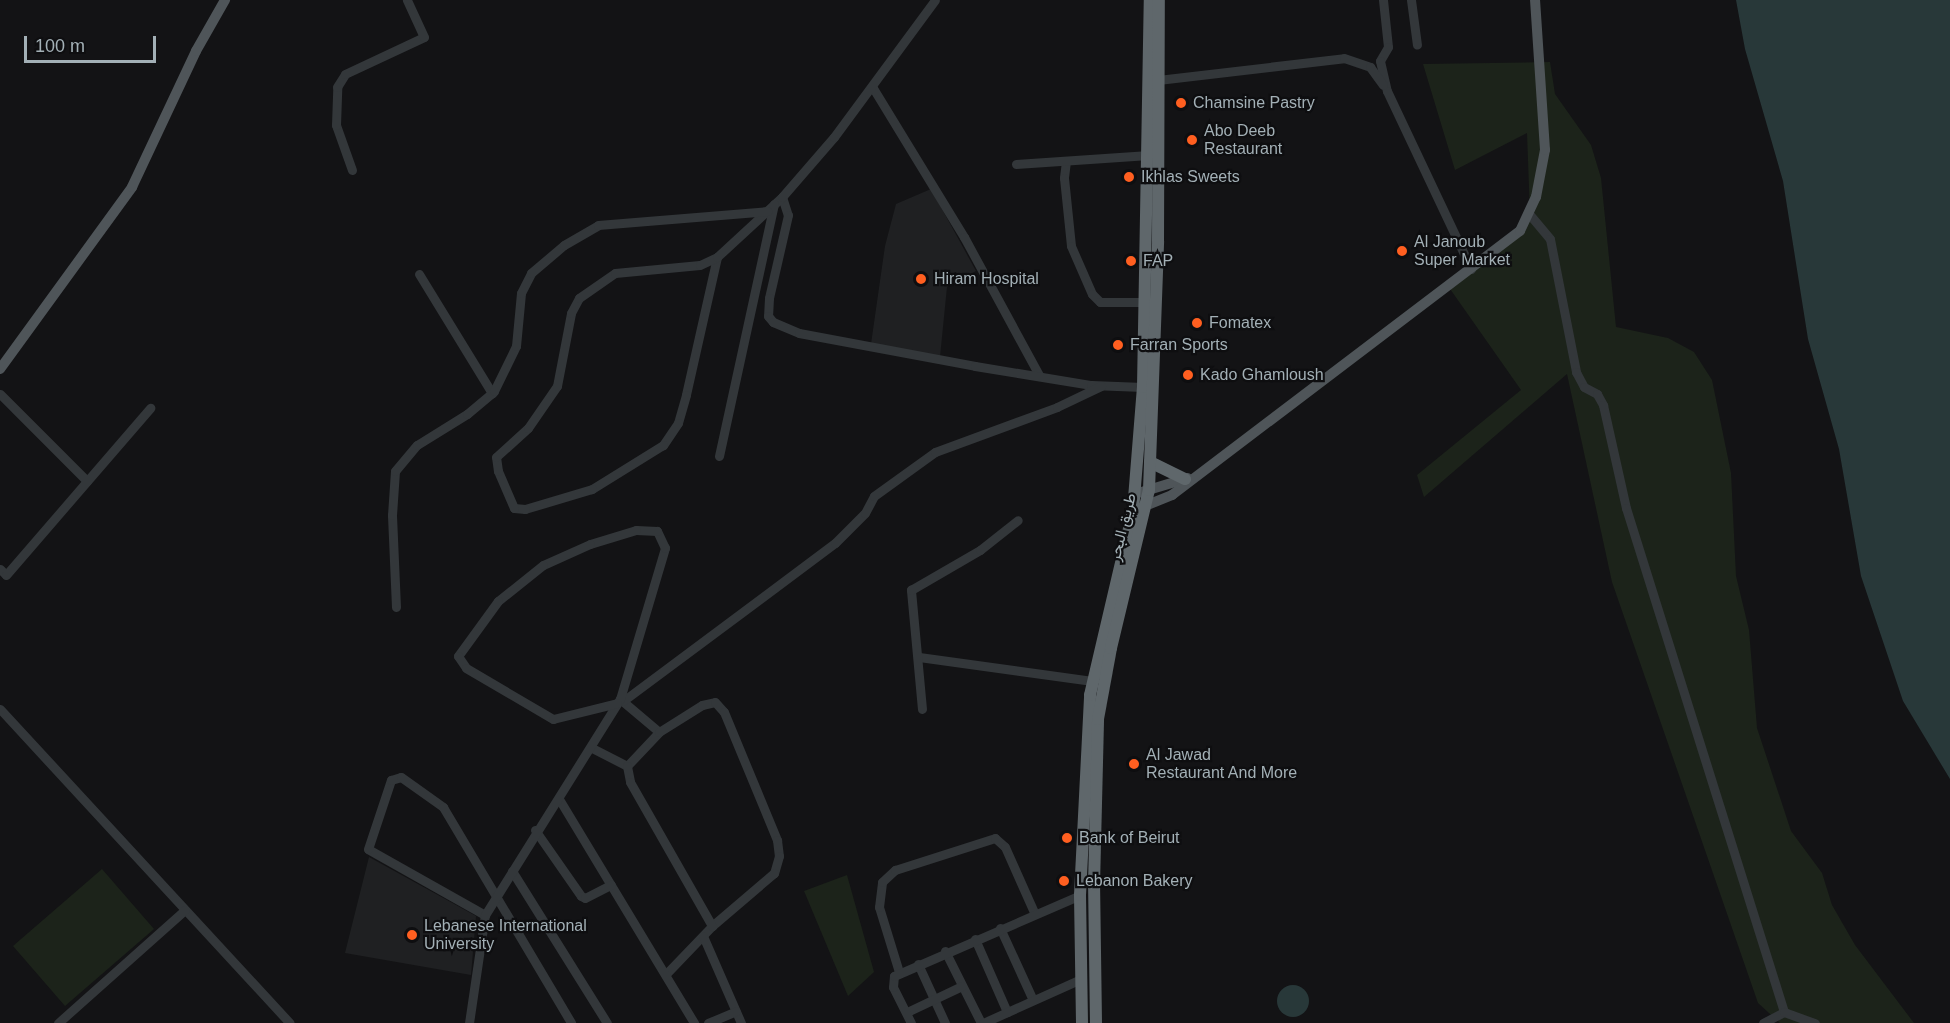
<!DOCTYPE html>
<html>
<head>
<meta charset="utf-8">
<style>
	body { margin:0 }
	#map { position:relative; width:1950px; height:1023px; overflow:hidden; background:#131315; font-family:Helvetica,Vazirmatn,sans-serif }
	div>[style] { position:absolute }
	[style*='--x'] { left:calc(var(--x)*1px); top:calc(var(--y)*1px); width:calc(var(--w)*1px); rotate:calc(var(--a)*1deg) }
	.built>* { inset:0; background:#1f2022 }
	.green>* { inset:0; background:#1c231a }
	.water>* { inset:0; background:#283839 }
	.round { border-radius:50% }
	.minor>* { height:9px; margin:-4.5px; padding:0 4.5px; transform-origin:4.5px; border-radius:4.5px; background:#33373a }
	.major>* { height:10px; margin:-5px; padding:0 5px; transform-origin:5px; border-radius:5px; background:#4f5559 }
	.highway>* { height:12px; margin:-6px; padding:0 6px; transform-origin:6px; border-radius:6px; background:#5f676b }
	.dots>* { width:16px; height:16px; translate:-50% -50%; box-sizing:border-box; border:3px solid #0e0e10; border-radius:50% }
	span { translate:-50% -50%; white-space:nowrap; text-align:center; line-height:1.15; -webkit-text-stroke:4.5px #0e0e10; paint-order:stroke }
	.poi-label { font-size:16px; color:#a3b0b6 }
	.left { translate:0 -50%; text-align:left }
	.street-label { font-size:16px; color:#a3b0b6 }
	.scale { position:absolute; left:24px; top:36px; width:132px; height:27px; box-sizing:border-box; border:3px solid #a3b0b6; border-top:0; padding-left:8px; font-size:18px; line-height:21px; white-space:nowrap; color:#a3b0b6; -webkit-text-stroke:4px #0e0e10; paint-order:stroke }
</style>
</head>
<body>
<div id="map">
	<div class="built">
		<div style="clip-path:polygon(931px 189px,976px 271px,947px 287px,940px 357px,871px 344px,885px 246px,896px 204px)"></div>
		<div style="clip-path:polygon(369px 857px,476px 916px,471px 975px,345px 953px)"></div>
	</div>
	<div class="green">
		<div style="clip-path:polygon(1550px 62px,1555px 94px,1591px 145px,1601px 178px,1616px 327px,1668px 338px,1694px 352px,1712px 380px,1731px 473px,1736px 576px,1749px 630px,1757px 728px,1791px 831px,1822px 873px,1832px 905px,1855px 945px,1914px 1023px,1780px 1023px,1758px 1003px,1612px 582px,1567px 374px,1424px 497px,1417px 475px,1521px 390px,1448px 286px,1490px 256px,1530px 215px,1527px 133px,1455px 170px,1423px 64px)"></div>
		<div style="clip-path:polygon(102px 869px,154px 929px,65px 1006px,13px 946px)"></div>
		<div style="clip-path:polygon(847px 875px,874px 972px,848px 996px,804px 891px)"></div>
	</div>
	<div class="water">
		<div style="clip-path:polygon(1736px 0,1950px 0,1950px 779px,1903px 701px,1861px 576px,1839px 449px,1808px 339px,1783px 181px,1745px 49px)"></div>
		<div class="round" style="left:1277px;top:985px;width:32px;height:32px"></div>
	</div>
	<div class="minor">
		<div style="--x:1383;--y:0;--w:47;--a:83.9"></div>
		<div style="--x:1388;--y:47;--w:16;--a:120"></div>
		<div style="--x:1380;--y:61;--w:31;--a:77"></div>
		<div style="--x:1387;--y:91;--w:197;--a:64.7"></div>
		<div style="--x:1411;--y:0;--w:45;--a:82.4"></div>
		<div style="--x:1158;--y:80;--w:187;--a:-6.7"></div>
		<div style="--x:1344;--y:58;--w:28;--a:19"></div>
		<div style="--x:1370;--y:67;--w:22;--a:54"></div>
		<div style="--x:873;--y:88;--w:175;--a:58.6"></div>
		<div style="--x:964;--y:237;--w:157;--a:61.5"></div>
		<div style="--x:1066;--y:161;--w:17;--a:97"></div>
		<div style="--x:1064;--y:178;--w:68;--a:84.1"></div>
		<div style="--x:1071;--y:246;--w:52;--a:66.4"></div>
		<div style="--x:1092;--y:294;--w:11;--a:45"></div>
		<div style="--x:1100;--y:302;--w:45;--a:0"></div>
		<div style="--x:1016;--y:164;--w:133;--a:-3.9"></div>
		<div style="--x:352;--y:170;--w:48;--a:-109.6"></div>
		<div style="--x:336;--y:125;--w:38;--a:-88"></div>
		<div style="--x:337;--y:87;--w:15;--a:-58"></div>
		<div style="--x:345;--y:74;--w:87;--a:-25.1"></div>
		<div style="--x:424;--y:37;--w:41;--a:-114.7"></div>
		<div style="--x:782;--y:197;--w:19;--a:72"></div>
		<div style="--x:788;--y:215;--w:85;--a:102.9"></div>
		<div style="--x:769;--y:298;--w:18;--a:93"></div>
		<div style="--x:768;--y:316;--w:8;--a:50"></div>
		<div style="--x:773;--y:322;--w:28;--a:23"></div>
		<div style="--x:799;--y:333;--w:179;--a:10.6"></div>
		<div style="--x:975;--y:366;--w:118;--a:9.3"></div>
		<div style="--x:1091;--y:385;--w:52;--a:2.2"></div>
		<div style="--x:1530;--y:215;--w:31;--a:50"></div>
		<div style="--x:1550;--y:239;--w:136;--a:78.9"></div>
		<div style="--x:1576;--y:372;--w:17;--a:62"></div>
		<div style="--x:1584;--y:387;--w:15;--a:28"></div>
		<div style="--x:1597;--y:394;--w:13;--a:61"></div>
		<div style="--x:1603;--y:405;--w:106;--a:77.4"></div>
		<div style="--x:1626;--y:508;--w:528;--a:72.59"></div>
		<div style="--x:717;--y:257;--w:141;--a:102.7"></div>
		<div style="--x:686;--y:395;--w:29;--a:106"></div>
		<div style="--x:678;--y:423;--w:27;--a:124"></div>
		<div style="--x:663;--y:445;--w:84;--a:148.2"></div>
		<div style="--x:592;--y:489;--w:70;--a:163.4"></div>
		<div style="--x:525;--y:509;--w:11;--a:-175"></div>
		<div style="--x:514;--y:508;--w:40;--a:-113.4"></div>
		<div style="--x:498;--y:471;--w:14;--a:-98"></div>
		<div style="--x:496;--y:457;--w:43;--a:-42.2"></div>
		<div style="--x:528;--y:428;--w:51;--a:-55.4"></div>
		<div style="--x:557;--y:386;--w:74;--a:-79.1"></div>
		<div style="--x:571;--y:313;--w:17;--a:-62"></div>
		<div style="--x:579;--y:298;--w:44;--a:-34.8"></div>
		<div style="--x:615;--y:273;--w:85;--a:-5.4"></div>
		<div style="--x:700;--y:265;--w:19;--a:-25"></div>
		<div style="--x:717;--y:257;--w:88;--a:-42.7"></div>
		<div style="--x:782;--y:197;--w:79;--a:-49.1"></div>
		<div style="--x:834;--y:137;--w:170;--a:-53.6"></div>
		<div style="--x:419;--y:274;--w:140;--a:58.5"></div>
		<div style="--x:0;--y:394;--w:123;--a:45"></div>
		<div style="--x:719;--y:456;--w:258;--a:-77.7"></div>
		<div style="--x:0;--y:569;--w:8;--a:45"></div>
		<div style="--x:6;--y:575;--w:221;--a:-49.2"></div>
		<div style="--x:396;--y:607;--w:92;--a:-92.5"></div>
		<div style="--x:392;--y:515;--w:44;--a:-86.1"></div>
		<div style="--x:395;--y:471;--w:34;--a:-50"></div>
		<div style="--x:417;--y:445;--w:59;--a:-31.8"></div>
		<div style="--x:467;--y:414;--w:35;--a:-40"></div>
		<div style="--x:494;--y:391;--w:50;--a:-63.9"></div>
		<div style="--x:516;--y:346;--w:53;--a:-84.6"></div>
		<div style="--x:521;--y:293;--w:22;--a:-63"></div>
		<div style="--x:531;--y:273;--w:43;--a:-40.3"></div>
		<div style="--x:564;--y:245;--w:39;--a:-30"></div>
		<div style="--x:598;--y:225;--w:170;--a:-4.7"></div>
		<div style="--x:919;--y:657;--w:175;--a:7.9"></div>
		<div style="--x:620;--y:699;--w:51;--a:40.2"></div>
		<div style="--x:623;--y:701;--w:264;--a:-36.7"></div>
		<div style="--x:835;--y:543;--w:42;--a:-45"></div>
		<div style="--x:865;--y:513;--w:19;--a:-62"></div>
		<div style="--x:874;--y:496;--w:75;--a:-35.8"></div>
		<div style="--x:935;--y:452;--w:130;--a:-20.2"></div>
		<div style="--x:1057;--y:407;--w:49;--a:-25.5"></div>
		<div style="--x:0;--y:709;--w:427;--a:47.3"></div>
		<div style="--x:922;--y:709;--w:120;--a:-95.3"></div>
		<div style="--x:911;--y:590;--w:80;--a:-30.1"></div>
		<div style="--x:980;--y:550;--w:48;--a:-38.3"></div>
		<div style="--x:592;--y:748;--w:39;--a:27"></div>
		<div style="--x:627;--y:766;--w:47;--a:-46.7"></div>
		<div style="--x:659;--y:732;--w:51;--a:-32.1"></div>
		<div style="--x:702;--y:705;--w:13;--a:-13"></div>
		<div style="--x:715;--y:702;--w:13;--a:48"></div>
		<div style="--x:724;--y:712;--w:139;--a:67.5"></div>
		<div style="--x:777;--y:840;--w:16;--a:83"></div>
		<div style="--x:779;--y:856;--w:18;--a:106"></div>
		<div style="--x:774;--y:873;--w:82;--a:139.5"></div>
		<div style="--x:712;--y:926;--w:66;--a:133.8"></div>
		<div style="--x:627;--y:766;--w:16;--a:79"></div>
		<div style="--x:630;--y:782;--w:166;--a:60.3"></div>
		<div style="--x:559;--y:799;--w:262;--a:58.9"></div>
		<div style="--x:535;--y:830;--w:80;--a:55.1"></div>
		<div style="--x:581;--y:896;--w:4;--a:27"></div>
		<div style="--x:585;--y:898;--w:29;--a:-27"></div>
		<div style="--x:512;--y:871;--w:179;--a:58"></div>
		<div style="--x:485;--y:915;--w:134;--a:-150.6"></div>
		<div style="--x:368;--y:849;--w:73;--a:-71.6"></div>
		<div style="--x:391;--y:780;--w:10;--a:-17"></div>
		<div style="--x:401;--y:777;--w:52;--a:35.5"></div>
		<div style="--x:443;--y:807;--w:251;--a:59.3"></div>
		<div style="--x:1000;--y:928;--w:79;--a:65.4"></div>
		<div style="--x:703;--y:936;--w:95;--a:66.4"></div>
		<div style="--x:975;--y:939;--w:80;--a:66.3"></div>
		<div style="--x:945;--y:951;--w:80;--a:63.4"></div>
		<div style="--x:918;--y:964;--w:65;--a:65.4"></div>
		<div style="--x:899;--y:972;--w:68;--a:-107.1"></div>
		<div style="--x:879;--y:907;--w:25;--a:-83"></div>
		<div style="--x:882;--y:882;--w:18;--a:-43"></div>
		<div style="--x:895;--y:870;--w:105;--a:-17.7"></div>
		<div style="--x:995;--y:838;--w:13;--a:42"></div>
		<div style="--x:1005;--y:847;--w:71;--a:66"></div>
		<div style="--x:907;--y:1012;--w:61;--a:-25.3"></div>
		<div style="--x:58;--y:1023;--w:170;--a:-41.7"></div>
		<div style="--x:469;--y:1023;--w:109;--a:-81.6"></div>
		<div style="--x:485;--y:915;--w:255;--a:-58"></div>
		<div style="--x:620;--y:699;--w:158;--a:-73.4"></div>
		<div style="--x:665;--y:548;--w:19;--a:-115"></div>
		<div style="--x:657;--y:531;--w:21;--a:-177"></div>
		<div style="--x:636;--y:530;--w:48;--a:163.1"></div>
		<div style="--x:590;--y:544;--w:51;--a:155.9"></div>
		<div style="--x:543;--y:565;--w:58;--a:141.3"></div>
		<div style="--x:498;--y:601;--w:68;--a:126"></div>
		<div style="--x:458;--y:656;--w:14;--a:56"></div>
		<div style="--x:466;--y:668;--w:101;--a:30.4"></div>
		<div style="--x:553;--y:719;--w:66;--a:-14"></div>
		<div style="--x:708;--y:1023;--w:30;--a:-23"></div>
		<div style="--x:911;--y:1023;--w:40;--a:-116.6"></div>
		<div style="--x:893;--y:987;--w:11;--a:-85"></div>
		<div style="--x:894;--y:976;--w:203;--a:-23.5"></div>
		<div style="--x:983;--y:1023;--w:107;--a:-24.2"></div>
		<div style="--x:1763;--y:1023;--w:24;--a:-28"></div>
		<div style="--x:1784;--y:1012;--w:33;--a:20"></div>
	</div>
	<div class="major">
		<div style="--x:0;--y:369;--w:225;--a:-54"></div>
		<div style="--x:132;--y:187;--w:150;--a:-64.8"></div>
		<div style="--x:196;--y:51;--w:59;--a:-60.4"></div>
		<div style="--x:1135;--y:494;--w:55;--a:-16.8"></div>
		<div style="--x:1140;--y:508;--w:35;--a:-22"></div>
		<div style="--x:1172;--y:495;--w:437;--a:-37.2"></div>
		<div style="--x:1520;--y:231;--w:38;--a:-65"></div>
		<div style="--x:1536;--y:197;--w:48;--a:-79.2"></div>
		<div style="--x:1545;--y:150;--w:150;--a:-93.8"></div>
	</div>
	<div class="highway">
		<div style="--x:1150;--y:462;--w:39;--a:26"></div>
		<div style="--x:1082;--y:1023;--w:128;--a:-90.9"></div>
		<div style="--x:1080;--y:895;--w:200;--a:-87.1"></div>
		<div style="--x:1090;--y:695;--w:189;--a:-76.8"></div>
		<div style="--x:1133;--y:511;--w:124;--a:-85.4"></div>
		<div style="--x:1143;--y:387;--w:387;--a:-89"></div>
		<div style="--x:1096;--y:1023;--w:138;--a:-90.8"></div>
		<div style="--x:1094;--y:885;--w:166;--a:-88.6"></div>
		<div style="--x:1098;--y:719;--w:72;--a:-79.6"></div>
		<div style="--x:1111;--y:648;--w:163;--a:-76.5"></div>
		<div style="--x:1149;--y:490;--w:249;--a:-87.9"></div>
		<div style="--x:1158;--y:241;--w:241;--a:-89.8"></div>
	</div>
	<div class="dots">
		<div style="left:1181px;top:103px;background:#ff5f20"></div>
		<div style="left:1192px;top:140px;background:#ff5f20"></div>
		<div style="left:1129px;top:177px;background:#ff5f20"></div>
		<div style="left:1402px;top:251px;background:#ff5f20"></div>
		<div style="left:1131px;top:261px;background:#ff5f20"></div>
		<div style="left:921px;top:279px;background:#ff5f20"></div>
		<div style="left:1197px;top:323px;background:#ff5f20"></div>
		<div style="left:1118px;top:345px;background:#ff5f20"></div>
		<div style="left:1188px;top:375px;background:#ff5f20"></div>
		<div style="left:1134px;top:764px;background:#ff5f20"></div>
		<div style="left:1067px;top:838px;background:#ff5f20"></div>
		<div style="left:1064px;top:881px;background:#ff5f20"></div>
		<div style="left:412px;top:935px;background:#ff5f20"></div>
	</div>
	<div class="poi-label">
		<span class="left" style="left:1193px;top:103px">Chamsine Pastry</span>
		<span class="left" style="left:1204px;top:140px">Abo Deeb<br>Restaurant</span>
		<span class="left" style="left:1141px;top:177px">Ikhlas Sweets</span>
		<span class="left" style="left:1414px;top:251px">Al Janoub<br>Super Market</span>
		<span class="left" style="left:1143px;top:261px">FAP</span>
		<span class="left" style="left:934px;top:279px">Hiram Hospital</span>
		<span class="left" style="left:1209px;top:323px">Fomatex</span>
		<span class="left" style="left:1130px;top:345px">Farran Sports</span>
		<span class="left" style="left:1200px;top:375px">Kado Ghamloush</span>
		<span class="left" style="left:1146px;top:764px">Al Jawad<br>Restaurant And More</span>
		<span class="left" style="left:1079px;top:838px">Bank of Beirut</span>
		<span class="left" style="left:1076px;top:881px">Lebanon Bakery</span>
		<span class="left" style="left:424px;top:935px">Lebanese International<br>University</span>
	</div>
	<div class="street-label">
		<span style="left:1123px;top:527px;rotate:-76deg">طريق البحر</span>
	</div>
	<div class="scale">100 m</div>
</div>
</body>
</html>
